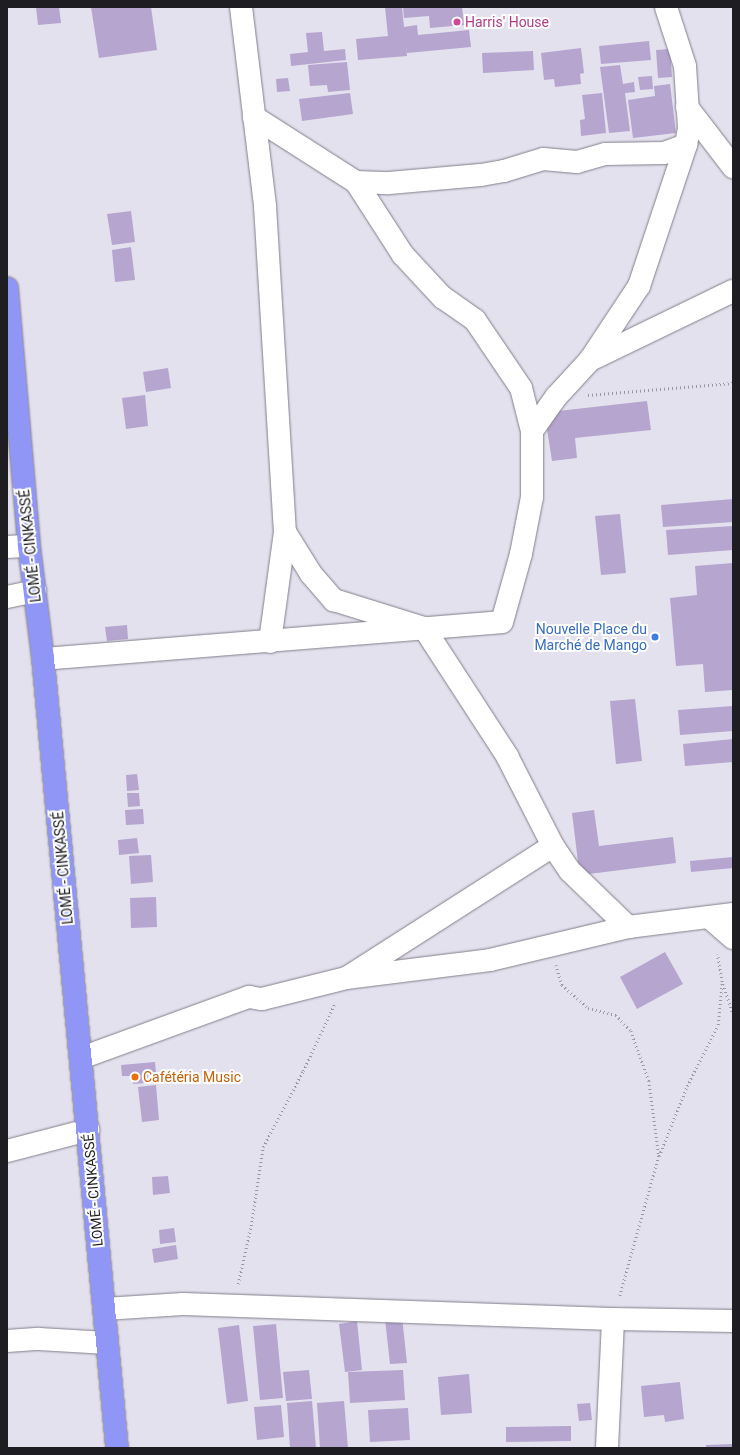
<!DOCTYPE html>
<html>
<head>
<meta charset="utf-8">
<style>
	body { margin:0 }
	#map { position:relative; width:740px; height:1455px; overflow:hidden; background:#e4e1ee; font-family:Roboto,sans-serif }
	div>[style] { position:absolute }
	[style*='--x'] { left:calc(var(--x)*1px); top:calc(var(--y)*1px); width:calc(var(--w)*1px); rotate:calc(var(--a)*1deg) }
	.building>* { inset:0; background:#b5a5cf }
	.path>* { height:2.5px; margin-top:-1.25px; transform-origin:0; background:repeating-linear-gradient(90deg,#9a98a2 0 1px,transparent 0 4px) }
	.roads { filter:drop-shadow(0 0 1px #827f8b) drop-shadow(0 0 1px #827f8b) }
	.minor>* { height:22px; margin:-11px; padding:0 11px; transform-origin:11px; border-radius:11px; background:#fff }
	.highway>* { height:22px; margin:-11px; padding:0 11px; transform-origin:11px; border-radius:11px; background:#9096f6 }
	.dots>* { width:11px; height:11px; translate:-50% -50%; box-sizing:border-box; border:2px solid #fff; border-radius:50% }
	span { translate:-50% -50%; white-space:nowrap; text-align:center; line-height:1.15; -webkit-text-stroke:4px #fff; paint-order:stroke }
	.hotel-label { font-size:14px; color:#b23c85 }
	.left { translate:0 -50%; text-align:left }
	.street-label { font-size:14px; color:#1e1d22 }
	.shop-label { font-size:14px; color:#366cbe }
	.right { translate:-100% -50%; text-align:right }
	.food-label { font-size:14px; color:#c56008 }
	.frame { position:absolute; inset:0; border:8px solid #1e1d22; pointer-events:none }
</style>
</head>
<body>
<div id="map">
	<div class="building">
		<div style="clip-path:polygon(36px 7px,59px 7px,61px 23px,38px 25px)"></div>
		<div style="clip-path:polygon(91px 7px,151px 7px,157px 50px,99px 58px)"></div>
		<div style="clip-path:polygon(385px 7px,402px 7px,404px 27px,417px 25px,418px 35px,469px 30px,471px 47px,407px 53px,406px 45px,407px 56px,358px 60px,356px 39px,388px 36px)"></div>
		<div style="clip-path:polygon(403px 7px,462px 7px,464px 25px,430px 28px,429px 16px,404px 18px)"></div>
		<div style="clip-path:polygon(322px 32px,324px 51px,345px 49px,346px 60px,291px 66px,290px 54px,308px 52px,306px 33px)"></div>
		<div style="clip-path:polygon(649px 41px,651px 60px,601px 64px,599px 46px)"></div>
		<div style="clip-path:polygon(581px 48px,584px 73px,580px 74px,581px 84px,555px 87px,554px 79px,544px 80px,541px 53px)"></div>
		<div style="clip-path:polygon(670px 49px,672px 77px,658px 78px,656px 50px)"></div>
		<div style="clip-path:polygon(533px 51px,534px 70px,483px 73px,482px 53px)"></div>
		<div style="clip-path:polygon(347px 62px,350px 90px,328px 92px,327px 85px,310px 86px,308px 65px)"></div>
		<div style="clip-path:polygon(620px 65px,623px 84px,634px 82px,635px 92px,625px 93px,630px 131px,609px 133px,600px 67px)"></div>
		<div style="clip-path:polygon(652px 76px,653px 89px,640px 90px,638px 77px)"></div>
		<div style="clip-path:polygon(288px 78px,290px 91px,277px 92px,276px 79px)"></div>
		<div style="clip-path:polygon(670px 84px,676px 133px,633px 138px,628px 100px,655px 96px,654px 86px)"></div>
		<div style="clip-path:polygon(350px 93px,353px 114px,302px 121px,299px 99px)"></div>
		<div style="clip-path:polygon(602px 93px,606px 133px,581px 136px,580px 120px,585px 119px,582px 95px)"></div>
		<div style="clip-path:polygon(131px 211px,135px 242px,112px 245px,107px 214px)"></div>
		<div style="clip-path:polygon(131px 247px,135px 280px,115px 282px,112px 250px)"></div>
		<div style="clip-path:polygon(168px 368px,171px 388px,146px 392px,143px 372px)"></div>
		<div style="clip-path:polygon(145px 395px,148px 426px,126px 429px,122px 398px)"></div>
		<div style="clip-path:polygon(647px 401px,651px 430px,575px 438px,577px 458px,552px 461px,546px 423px,558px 411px)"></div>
		<div style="clip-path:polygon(733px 499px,733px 522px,663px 527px,661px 505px)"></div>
		<div style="clip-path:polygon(620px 514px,626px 573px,601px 575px,595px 516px)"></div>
		<div style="clip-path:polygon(733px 526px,733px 550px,668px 555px,666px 530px)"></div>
		<div style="clip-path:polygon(733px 563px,733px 690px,705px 692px,703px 664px,676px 666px,670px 598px,697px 595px,695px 566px)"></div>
		<div style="clip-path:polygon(127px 625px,128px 639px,107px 641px,105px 627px)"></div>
		<div style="clip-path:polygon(635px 699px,642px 761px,616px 764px,610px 701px)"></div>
		<div style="clip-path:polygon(733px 706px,733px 731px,680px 735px,678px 710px)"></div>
		<div style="clip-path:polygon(733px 739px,733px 762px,685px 766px,683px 744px)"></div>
		<div style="clip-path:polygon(137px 774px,139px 790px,127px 791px,126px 775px)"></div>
		<div style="clip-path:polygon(127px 793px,139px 793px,140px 806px,128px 807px)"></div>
		<div style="clip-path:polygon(143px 809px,144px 824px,126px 825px,125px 810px)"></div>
		<div style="clip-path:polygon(594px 810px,599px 846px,673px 837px,676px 863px,589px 874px,579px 870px,572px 813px)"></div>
		<div style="clip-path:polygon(137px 838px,139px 853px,119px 855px,118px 840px)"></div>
		<div style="clip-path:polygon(151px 855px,153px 882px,131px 884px,129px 856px)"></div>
		<div style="clip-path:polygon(733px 857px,733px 868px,691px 872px,690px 861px)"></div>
		<div style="clip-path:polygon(156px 897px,157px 927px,131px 928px,130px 898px)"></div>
		<div style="clip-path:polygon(665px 952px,683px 984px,637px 1009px,620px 977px)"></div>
		<div style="clip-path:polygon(155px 1062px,157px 1082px,133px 1084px,132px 1076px,122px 1076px,121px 1065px)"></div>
		<div style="clip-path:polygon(156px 1085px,159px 1120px,142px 1122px,138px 1087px)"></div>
		<div style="clip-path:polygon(168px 1176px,170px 1193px,153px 1195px,152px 1177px)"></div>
		<div style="clip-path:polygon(174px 1228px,176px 1242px,160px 1244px,159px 1230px)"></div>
		<div style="clip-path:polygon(176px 1245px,178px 1259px,154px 1263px,152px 1249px)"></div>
		<div style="clip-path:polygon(402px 1317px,407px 1363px,390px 1364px,385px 1319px)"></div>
		<div style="clip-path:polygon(357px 1321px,362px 1370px,345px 1372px,339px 1324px)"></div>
		<div style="clip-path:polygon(276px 1324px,283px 1398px,260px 1400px,253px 1326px)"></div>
		<div style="clip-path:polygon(239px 1325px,248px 1401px,227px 1404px,218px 1328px)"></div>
		<div style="clip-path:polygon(309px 1370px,312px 1399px,286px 1401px,283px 1372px)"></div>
		<div style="clip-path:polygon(403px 1370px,405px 1400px,350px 1403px,348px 1372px)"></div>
		<div style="clip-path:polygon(469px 1374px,472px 1413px,441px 1415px,438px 1377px)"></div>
		<div style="clip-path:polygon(680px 1382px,684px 1419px,665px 1422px,664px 1415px,644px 1417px,641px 1386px)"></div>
		<div style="clip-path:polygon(312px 1401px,316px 1448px,290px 1448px,287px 1403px)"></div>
		<div style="clip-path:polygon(344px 1401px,348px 1448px,320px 1448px,317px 1403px)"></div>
		<div style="clip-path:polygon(590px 1403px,592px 1420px,579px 1421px,577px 1404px)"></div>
		<div style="clip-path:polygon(281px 1405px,284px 1437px,257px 1440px,254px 1407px)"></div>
		<div style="clip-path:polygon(408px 1408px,410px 1440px,370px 1442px,368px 1410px)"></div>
		<div style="clip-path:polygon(571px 1426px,571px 1441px,506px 1442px,506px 1427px)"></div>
		<div style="clip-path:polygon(733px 1444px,733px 1448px,706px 1448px,706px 1445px)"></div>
	</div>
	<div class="path">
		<div style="--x:588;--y:395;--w:145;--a:-4.7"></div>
		<div style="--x:556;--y:965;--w:21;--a:73"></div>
		<div style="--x:562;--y:985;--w:35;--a:41"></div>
		<div style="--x:588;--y:1008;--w:29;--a:14"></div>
		<div style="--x:616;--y:1015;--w:22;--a:47"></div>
		<div style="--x:631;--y:1031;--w:53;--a:70.2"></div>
		<div style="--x:649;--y:1081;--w:76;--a:82.4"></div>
		<div style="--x:659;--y:1156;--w:148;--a:105.6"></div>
		<div style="--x:723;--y:984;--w:31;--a:71"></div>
		<div style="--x:659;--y:1156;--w:75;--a:-68.2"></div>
		<div style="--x:687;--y:1086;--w:68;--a:-63.1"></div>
		<div style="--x:718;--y:1025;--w:43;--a:-84.7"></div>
		<div style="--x:722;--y:982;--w:28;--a:-100"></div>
		<div style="--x:238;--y:1284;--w:59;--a:-77.4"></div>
		<div style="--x:251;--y:1226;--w:80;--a:-81.4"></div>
		<div style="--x:263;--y:1147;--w:86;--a:-62.2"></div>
		<div style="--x:303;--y:1071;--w:75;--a:-64.8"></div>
	</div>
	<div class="roads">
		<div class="minor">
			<div style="--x:241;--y:7;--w:200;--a:83.1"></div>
			<div style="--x:265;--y:206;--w:327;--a:86.5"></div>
			<div style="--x:285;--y:532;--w:111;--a:97.8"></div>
			<div style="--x:687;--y:107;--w:76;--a:52.5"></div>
			<div style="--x:356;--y:182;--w:33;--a:2"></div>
			<div style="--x:389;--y:183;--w:92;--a:-5"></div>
			<div style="--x:481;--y:175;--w:23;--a:-10"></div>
			<div style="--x:504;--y:171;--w:41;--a:-17.1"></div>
			<div style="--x:543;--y:159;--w:34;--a:5"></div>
			<div style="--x:577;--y:162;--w:29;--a:-16"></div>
			<div style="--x:605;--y:154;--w:59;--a:-1"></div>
			<div style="--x:664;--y:153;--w:23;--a:-20"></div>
			<div style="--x:686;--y:145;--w:17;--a:-80"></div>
			<div style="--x:689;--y:128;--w:62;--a:-93.7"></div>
			<div style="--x:685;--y:66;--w:62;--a:-107.9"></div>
			<div style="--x:590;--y:360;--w:159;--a:-25.8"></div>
			<div style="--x:532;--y:431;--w:42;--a:-54.8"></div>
			<div style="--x:556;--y:397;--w:50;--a:-47.4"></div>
			<div style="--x:590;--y:360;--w:89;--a:-56.5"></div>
			<div style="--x:639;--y:286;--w:149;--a:-71.6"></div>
			<div style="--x:285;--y:532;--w:49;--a:58.2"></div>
			<div style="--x:311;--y:574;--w:35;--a:49"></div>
			<div style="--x:334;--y:600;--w:94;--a:17.3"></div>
			<div style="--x:424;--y:628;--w:153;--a:57"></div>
			<div style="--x:507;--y:756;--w:101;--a:62.9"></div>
			<div style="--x:553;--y:846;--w:30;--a:56"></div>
			<div style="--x:570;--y:871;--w:81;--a:44"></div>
			<div style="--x:7;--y:547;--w:22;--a:-3"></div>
			<div style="--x:7;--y:597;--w:29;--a:-12"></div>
			<div style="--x:43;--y:659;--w:460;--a:-4.6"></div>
			<div style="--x:502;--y:622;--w:71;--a:-74.4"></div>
			<div style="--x:521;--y:554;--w:58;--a:-79.1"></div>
			<div style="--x:532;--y:497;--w:66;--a:-90"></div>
			<div style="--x:532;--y:431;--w:44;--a:-104.3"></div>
			<div style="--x:521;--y:388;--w:82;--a:-124.1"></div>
			<div style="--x:475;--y:320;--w:39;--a:-145"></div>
			<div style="--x:443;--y:298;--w:59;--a:-132.9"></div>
			<div style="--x:403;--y:255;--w:87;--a:-122.8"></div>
			<div style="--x:356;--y:182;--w:121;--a:-147.5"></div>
			<div style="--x:711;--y:919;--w:29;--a:41"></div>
			<div style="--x:348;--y:977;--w:243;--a:-32.6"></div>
			<div style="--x:81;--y:1058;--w:179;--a:-20"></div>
			<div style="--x:249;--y:997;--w:13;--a:9"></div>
			<div style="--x:262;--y:999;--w:87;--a:-14"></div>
			<div style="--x:346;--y:978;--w:145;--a:-7.1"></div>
			<div style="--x:490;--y:960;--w:142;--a:-13.4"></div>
			<div style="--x:628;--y:927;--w:106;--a:-7.1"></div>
			<div style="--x:7;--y:1151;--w:84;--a:-14.5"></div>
			<div style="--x:104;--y:1309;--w:79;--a:-3.6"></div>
			<div style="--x:183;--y:1304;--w:430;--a:2"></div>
			<div style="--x:613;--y:1319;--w:120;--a:1"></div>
			<div style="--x:7;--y:1341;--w:32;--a:-4"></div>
			<div style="--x:39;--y:1339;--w:68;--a:3.4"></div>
			<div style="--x:607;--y:1448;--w:129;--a:-87.3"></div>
		</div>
		<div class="highway">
			<div style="--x:7;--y:288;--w:259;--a:85.1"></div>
			<div style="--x:29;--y:546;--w:114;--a:82.9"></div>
			<div style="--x:43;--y:659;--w:792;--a:84.64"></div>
		</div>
	</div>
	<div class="dots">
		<div style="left:457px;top:22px;background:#d1479c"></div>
		<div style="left:655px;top:637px;background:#3f7fe0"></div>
		<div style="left:135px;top:1077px;background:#e8710a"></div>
	</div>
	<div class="hotel-label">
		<span class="left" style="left:465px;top:22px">Harris' House</span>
	</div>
	<div class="street-label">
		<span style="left:30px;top:546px;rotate:-96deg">LOMÉ - CINKASSÉ</span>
		<span style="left:63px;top:868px;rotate:-95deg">LOMÉ - CINKASSÉ</span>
		<span style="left:93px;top:1190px;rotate:-95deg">LOMÉ - CINKASSÉ</span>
	</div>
	<div class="shop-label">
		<span class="right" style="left:647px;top:637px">Nouvelle Place du<br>Marché de Mango</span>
	</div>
	<div class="food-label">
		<span class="left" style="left:143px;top:1077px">Cafétéria Music</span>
	</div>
	<div class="frame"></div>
</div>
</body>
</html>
